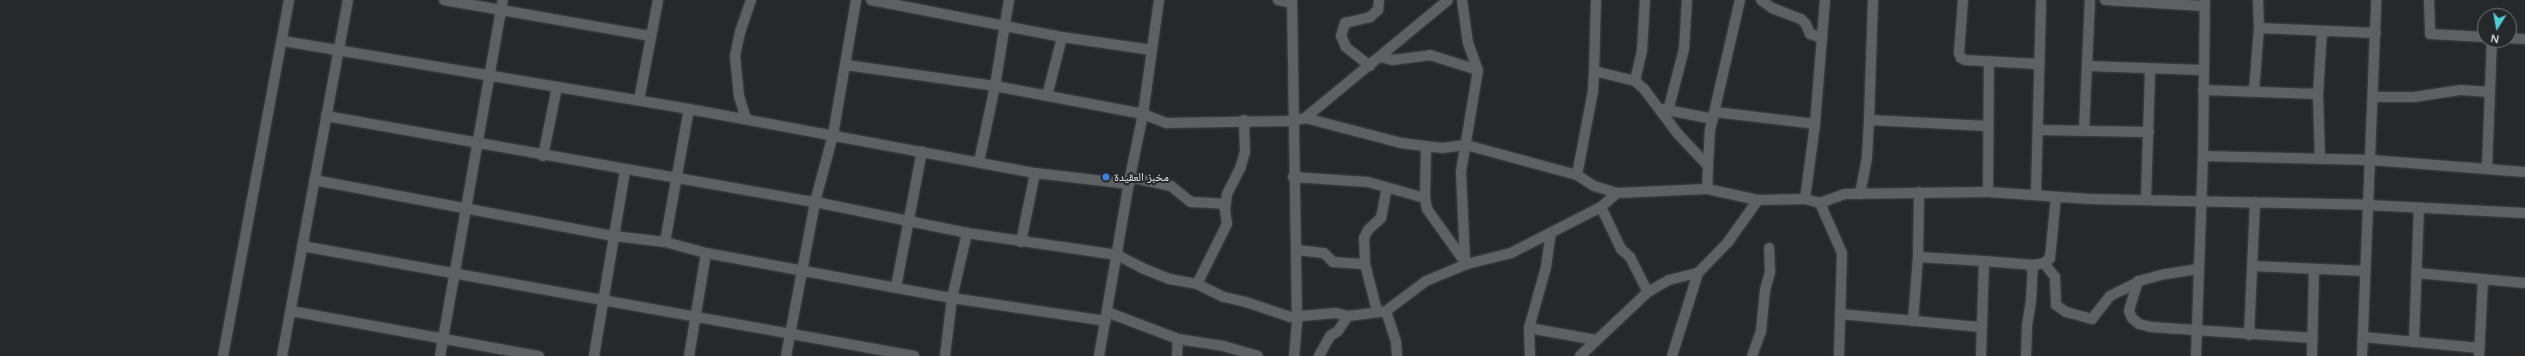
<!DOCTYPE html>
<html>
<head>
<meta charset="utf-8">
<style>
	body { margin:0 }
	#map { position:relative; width:2525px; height:356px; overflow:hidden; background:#26292c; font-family:Quicksand,"Noto Naskh Arabic",sans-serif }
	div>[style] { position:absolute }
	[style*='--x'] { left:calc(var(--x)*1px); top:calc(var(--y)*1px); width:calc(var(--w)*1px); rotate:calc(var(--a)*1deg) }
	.roads { filter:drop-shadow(0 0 1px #424447) drop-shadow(0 0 1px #424447) }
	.minor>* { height:10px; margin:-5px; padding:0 5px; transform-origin:5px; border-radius:5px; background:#5d6164 }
	.dots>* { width:11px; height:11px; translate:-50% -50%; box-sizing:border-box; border:2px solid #26292c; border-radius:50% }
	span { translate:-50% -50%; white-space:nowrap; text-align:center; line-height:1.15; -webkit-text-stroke:4px #26292c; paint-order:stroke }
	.poi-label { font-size:12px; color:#e2e4e6 }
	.left { translate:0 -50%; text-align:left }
	.north { position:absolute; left:2477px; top:8px; width:40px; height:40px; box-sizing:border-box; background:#26292c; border:1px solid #717476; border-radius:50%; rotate:191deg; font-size:11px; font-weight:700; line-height:16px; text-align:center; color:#e2e4e6 }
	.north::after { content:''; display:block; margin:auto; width:14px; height:18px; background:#51ccd1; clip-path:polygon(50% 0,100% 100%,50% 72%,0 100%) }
</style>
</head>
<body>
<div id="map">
	<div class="roads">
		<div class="minor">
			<div style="--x:444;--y:0;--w:210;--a:9.9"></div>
			<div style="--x:871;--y:0;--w:195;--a:11"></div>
			<div style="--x:1062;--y:37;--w:91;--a:8.2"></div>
			<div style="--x:1278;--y:0;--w:14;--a:12"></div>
			<div style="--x:1292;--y:0;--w:323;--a:89.1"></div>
			<div style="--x:1297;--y:323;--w:33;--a:95"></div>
			<div style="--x:1462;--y:0;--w:43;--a:82.1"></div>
			<div style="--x:1468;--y:43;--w:29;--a:70"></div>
			<div style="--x:1478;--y:70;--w:103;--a:99.5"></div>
			<div style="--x:1461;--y:172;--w:89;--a:87.4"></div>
			<div style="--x:1596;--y:0;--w:71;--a:91.6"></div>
			<div style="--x:1594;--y:71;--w:42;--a:13.7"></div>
			<div style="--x:1635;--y:81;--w:12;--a:42"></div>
			<div style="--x:1644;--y:89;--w:56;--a:52.9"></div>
			<div style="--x:1678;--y:134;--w:44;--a:46.8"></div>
			<div style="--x:1708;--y:166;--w:23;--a:92"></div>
			<div style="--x:1761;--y:0;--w:14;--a:36"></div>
			<div style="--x:1772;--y:8;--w:31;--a:21"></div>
			<div style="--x:1801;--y:19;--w:7;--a:45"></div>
			<div style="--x:1806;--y:24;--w:11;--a:68"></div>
			<div style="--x:1810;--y:34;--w:13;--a:18"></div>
			<div style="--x:1963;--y:0;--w:53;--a:94.3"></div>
			<div style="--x:1959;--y:53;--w:5;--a:68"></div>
			<div style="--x:1961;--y:58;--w:4;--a:27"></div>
			<div style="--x:1965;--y:60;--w:73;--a:3.1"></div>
			<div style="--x:2105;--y:0;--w:99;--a:3.5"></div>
			<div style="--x:2258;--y:0;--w:28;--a:88"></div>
			<div style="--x:2259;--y:28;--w:117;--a:2.4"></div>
			<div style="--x:2429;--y:0;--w:34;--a:88"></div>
			<div style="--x:2430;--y:34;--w:55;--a:3.1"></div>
			<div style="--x:2509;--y:38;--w:16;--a:4"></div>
			<div style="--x:283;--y:41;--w:412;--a:9.5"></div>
			<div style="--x:689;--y:109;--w:352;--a:10.5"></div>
			<div style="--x:1035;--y:173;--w:95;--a:6.7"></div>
			<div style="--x:1381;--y:57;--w:11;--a:15"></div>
			<div style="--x:1392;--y:60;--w:38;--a:-7"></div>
			<div style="--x:1430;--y:55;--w:50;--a:17.4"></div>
			<div style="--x:846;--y:65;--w:150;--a:8"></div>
			<div style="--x:995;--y:86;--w:151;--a:10.7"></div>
			<div style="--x:1143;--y:114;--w:26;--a:21"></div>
			<div style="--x:1167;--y:123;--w:126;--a:-0.9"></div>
			<div style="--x:1293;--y:121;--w:12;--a:-14"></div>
			<div style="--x:1305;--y:118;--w:99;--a:14.6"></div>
			<div style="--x:1401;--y:143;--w:41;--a:7"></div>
			<div style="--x:1442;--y:148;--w:24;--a:-7"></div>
			<div style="--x:1466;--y:145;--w:115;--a:15.1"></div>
			<div style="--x:1577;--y:175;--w:20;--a:33"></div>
			<div style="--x:1594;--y:186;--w:24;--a:17"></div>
			<div style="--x:1617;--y:193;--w:90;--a:-2.5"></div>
			<div style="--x:1707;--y:189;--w:52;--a:12.2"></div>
			<div style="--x:1370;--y:66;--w:31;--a:-142"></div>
			<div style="--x:1346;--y:47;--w:12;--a:-114"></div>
			<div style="--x:1341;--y:36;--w:14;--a:-73"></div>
			<div style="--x:1345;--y:23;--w:26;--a:-13"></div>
			<div style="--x:1370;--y:17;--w:11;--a:-41"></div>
			<div style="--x:1378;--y:10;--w:10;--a:-84"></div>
			<div style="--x:2087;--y:66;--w:116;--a:2"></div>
			<div style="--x:1635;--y:81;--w:32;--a:-77"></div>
			<div style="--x:1642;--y:50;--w:50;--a:-86.6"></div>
			<div style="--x:2203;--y:90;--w:115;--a:2"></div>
			<div style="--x:2254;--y:91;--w:63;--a:-85.5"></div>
			<div style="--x:1047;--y:96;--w:61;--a:-75.7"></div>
			<div style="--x:2373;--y:97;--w:41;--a:0"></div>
			<div style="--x:2414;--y:97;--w:48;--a:-8.5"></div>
			<div style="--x:2461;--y:90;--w:29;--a:4"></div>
			<div style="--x:639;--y:100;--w:102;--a:-79.2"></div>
			<div style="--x:1662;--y:109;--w:52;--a:11.1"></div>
			<div style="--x:1668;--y:111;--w:64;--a:-75.5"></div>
			<div style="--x:1684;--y:49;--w:49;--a:-86.5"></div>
			<div style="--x:1715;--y:112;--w:101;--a:6.8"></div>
			<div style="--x:326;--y:116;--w:497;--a:10"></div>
			<div style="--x:815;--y:202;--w:155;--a:11.5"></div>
			<div style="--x:967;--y:233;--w:152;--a:8.3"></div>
			<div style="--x:1117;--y:255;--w:28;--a:27"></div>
			<div style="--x:1142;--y:268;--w:29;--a:22"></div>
			<div style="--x:1169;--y:279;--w:28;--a:10"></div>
			<div style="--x:1197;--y:284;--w:30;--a:26"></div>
			<div style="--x:1224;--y:297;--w:23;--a:13"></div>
			<div style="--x:1246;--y:302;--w:46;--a:18.8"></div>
			<div style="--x:1290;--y:317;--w:46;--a:-5"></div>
			<div style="--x:1336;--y:313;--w:12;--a:14"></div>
			<div style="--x:1348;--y:316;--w:38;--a:-7"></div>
			<div style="--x:1386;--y:311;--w:50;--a:-36.9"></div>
			<div style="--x:1426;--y:281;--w:44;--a:-22.5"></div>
			<div style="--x:1467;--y:264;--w:45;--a:-14"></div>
			<div style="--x:1511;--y:253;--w:101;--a:-27.1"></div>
			<div style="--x:1601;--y:207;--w:21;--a:-41"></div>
			<div style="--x:1305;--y:118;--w:185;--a:-39.5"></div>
			<div style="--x:746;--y:119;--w:24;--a:-107"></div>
			<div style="--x:739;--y:96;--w:40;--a:-95.7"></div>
			<div style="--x:735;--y:56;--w:25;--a:-78"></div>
			<div style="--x:740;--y:32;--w:34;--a:-71"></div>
			<div style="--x:1869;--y:120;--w:119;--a:2.9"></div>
			<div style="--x:2038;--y:130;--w:111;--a:1"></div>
			<div style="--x:2084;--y:131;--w:131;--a:-87.4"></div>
			<div style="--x:543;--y:156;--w:70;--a:-78.5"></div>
			<div style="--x:2203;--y:156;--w:168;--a:1.4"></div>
			<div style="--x:2371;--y:160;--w:154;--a:4.5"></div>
			<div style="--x:2320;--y:159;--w:65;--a:-91.8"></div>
			<div style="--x:2318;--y:94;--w:63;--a:-86.4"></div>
			<div style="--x:979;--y:162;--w:78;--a:-78.1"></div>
			<div style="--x:995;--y:86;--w:87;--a:-80.8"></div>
			<div style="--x:1708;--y:166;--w:36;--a:-87"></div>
			<div style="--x:1710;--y:130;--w:133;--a:-77"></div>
			<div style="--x:2487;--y:168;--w:128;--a:-87.8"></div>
			<div style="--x:1577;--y:175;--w:86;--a:-79.2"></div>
			<div style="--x:1593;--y:91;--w:20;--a:-87"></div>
			<div style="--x:1130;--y:177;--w:42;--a:12.4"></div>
			<div style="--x:1171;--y:186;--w:26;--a:39"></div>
			<div style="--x:1191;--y:202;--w:34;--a:3"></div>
			<div style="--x:1293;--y:177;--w:75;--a:3.8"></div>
			<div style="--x:1368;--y:182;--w:59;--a:15.7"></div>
			<div style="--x:1425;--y:198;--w:11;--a:80"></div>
			<div style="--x:1427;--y:209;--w:65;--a:54.4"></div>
			<div style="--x:314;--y:180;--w:305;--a:10.6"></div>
			<div style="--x:614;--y:236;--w:51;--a:6.7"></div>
			<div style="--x:665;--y:242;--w:42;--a:15"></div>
			<div style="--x:706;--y:253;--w:250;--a:10.4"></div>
			<div style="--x:952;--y:298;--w:155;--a:8.5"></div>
			<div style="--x:1988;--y:192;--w:130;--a:-89.6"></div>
			<div style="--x:2036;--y:193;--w:193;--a:-88.5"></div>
			<div style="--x:1860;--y:194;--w:37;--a:-79"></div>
			<div style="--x:1867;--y:158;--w:38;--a:-87"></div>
			<div style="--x:1869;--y:120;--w:120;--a:-88.1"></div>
			<div style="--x:1425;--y:198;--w:52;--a:-88.9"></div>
			<div style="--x:1805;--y:199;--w:76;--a:-82.4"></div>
			<div style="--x:1815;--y:124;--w:124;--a:-85.4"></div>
			<div style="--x:2146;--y:199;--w:129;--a:-88.2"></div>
			<div style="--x:1820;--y:203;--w:55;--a:66.3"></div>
			<div style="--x:1842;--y:253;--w:103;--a:91.7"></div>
			<div style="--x:1601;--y:207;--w:47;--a:64.5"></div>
			<div style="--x:1621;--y:249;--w:12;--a:42"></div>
			<div style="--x:1630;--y:257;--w:39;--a:63"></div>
			<div style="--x:665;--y:242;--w:135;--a:-79.8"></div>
			<div style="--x:1021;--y:242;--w:70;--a:-78.5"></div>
			<div style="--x:302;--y:246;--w:622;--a:10.19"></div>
			<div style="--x:1296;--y:250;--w:28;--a:6"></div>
			<div style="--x:1324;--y:253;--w:13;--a:45"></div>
			<div style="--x:1333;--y:262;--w:32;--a:4"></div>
			<div style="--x:1918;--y:257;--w:66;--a:3.5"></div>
			<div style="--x:2044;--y:263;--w:18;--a:52"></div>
			<div style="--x:2055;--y:277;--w:28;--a:88"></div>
			<div style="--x:2056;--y:305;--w:12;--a:35"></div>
			<div style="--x:2066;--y:312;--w:27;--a:15"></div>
			<div style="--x:2092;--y:319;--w:29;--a:-52"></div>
			<div style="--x:2110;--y:296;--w:30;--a:-26"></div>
			<div style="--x:2252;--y:266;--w:113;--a:2.5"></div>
			<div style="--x:2198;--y:269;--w:33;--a:171"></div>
			<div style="--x:2165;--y:274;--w:28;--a:165"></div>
			<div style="--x:2138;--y:281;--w:31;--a:107"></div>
			<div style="--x:2129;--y:311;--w:8;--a:67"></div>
			<div style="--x:2132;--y:318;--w:9;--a:41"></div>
			<div style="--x:2139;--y:324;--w:12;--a:14"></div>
			<div style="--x:2151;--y:327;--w:162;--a:3.9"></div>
			<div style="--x:2417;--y:273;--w:108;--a:5.3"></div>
			<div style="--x:1197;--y:284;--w:67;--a:-63.4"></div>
			<div style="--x:1227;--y:224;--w:14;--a:-98"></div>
			<div style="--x:1225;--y:210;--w:16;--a:-83"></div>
			<div style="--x:1227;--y:194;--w:28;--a:-63"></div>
			<div style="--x:1240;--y:169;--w:18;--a:-74"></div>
			<div style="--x:1245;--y:152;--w:32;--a:-92"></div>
			<div style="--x:896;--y:287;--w:138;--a:-79.2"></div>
			<div style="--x:291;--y:311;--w:252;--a:10.3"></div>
			<div style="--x:1377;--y:311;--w:49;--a:-104.3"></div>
			<div style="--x:1365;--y:264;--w:26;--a:-92"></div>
			<div style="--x:1364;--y:238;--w:9;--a:-63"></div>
			<div style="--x:1368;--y:230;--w:18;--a:-43"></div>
			<div style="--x:1381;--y:218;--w:31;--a:-79"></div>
			<div style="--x:1386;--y:311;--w:33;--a:72"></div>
			<div style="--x:1396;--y:342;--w:14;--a:86"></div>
			<div style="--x:1107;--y:312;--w:76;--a:20.8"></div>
			<div style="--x:1178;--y:339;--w:46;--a:8.8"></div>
			<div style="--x:1223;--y:346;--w:36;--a:16"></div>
			<div style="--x:1840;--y:314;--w:142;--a:5.3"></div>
			<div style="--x:1913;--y:321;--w:64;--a:-85.5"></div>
			<div style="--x:1918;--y:257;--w:65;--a:-89.1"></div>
			<div style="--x:1529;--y:328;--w:68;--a:10.2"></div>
			<div style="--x:2249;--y:335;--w:133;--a:-87.4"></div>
			<div style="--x:2363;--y:337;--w:117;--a:5.4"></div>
			<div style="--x:2414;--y:342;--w:134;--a:-87.9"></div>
			<div style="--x:223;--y:356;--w:362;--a:-79.5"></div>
			<div style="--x:282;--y:356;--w:362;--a:-79.5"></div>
			<div style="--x:440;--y:356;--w:362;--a:-80"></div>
			<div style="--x:594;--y:356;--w:189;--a:-80.5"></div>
			<div style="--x:689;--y:356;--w:104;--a:-80.6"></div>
			<div style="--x:786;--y:356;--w:157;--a:-79.3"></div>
			<div style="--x:815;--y:202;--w:69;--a:-75"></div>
			<div style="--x:833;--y:135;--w:137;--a:-80.3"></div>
			<div style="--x:945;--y:356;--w:58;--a:-83.1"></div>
			<div style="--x:952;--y:298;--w:67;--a:-77"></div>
			<div style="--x:1099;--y:356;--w:182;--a:-80.2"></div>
			<div style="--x:1130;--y:177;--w:64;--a:-78.3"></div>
			<div style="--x:1143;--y:114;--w:115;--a:-82"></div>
			<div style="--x:1177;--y:356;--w:17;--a:-87"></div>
			<div style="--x:1319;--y:356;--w:23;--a:-61"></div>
			<div style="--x:1330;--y:336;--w:9;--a:-32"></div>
			<div style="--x:1338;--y:331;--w:18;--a:-56"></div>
			<div style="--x:1530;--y:356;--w:28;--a:-92"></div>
			<div style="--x:1529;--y:328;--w:63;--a:-74.4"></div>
			<div style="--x:1546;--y:267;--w:35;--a:-82"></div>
			<div style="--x:1580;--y:356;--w:93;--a:-43.3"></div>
			<div style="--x:1648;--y:292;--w:24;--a:-30"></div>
			<div style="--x:1669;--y:280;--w:30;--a:-14"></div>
			<div style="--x:1698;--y:273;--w:43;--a:-45.9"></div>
			<div style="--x:1728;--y:242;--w:52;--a:-54.5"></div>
			<div style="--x:1758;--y:200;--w:47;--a:-1.2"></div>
			<div style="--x:1805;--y:199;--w:16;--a:15"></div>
			<div style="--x:1820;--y:203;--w:27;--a:-20"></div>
			<div style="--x:1845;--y:194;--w:143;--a:-0.8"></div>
			<div style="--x:1988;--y:192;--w:102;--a:3.9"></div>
			<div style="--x:2090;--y:199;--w:278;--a:1.2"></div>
			<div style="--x:2368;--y:205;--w:157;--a:2.9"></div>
			<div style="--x:1672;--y:356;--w:87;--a:-72.6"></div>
			<div style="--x:1752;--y:356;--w:27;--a:-70"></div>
			<div style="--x:1761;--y:331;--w:41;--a:-84.4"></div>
			<div style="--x:1765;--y:290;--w:19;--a:-74"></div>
			<div style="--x:1770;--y:272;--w:24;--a:-92"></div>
			<div style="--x:1981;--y:356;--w:95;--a:-88.2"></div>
			<div style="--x:1984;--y:261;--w:49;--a:4.7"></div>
			<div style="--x:2026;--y:356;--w:30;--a:-88"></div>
			<div style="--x:2027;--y:326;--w:26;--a:-81"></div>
			<div style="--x:2031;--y:300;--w:35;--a:-87"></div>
			<div style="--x:2033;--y:265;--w:11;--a:-10"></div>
			<div style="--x:2044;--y:263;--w:8;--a:-40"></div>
			<div style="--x:2050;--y:258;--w:61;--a:-84.4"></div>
			<div style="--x:2196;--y:356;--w:200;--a:-88"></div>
			<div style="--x:2203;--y:156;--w:156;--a:-89.3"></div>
			<div style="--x:2312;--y:356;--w:87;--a:-88.7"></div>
			<div style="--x:2362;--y:356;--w:356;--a:-87.7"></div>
			<div style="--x:2479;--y:356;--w:77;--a:-87"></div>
		</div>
	</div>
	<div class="dots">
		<div style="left:1106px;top:177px;background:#3f7fe0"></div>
	</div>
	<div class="poi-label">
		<span class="left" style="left:1114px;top:177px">مخبز العقيدة</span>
	</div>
	<div class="north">N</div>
</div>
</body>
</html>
